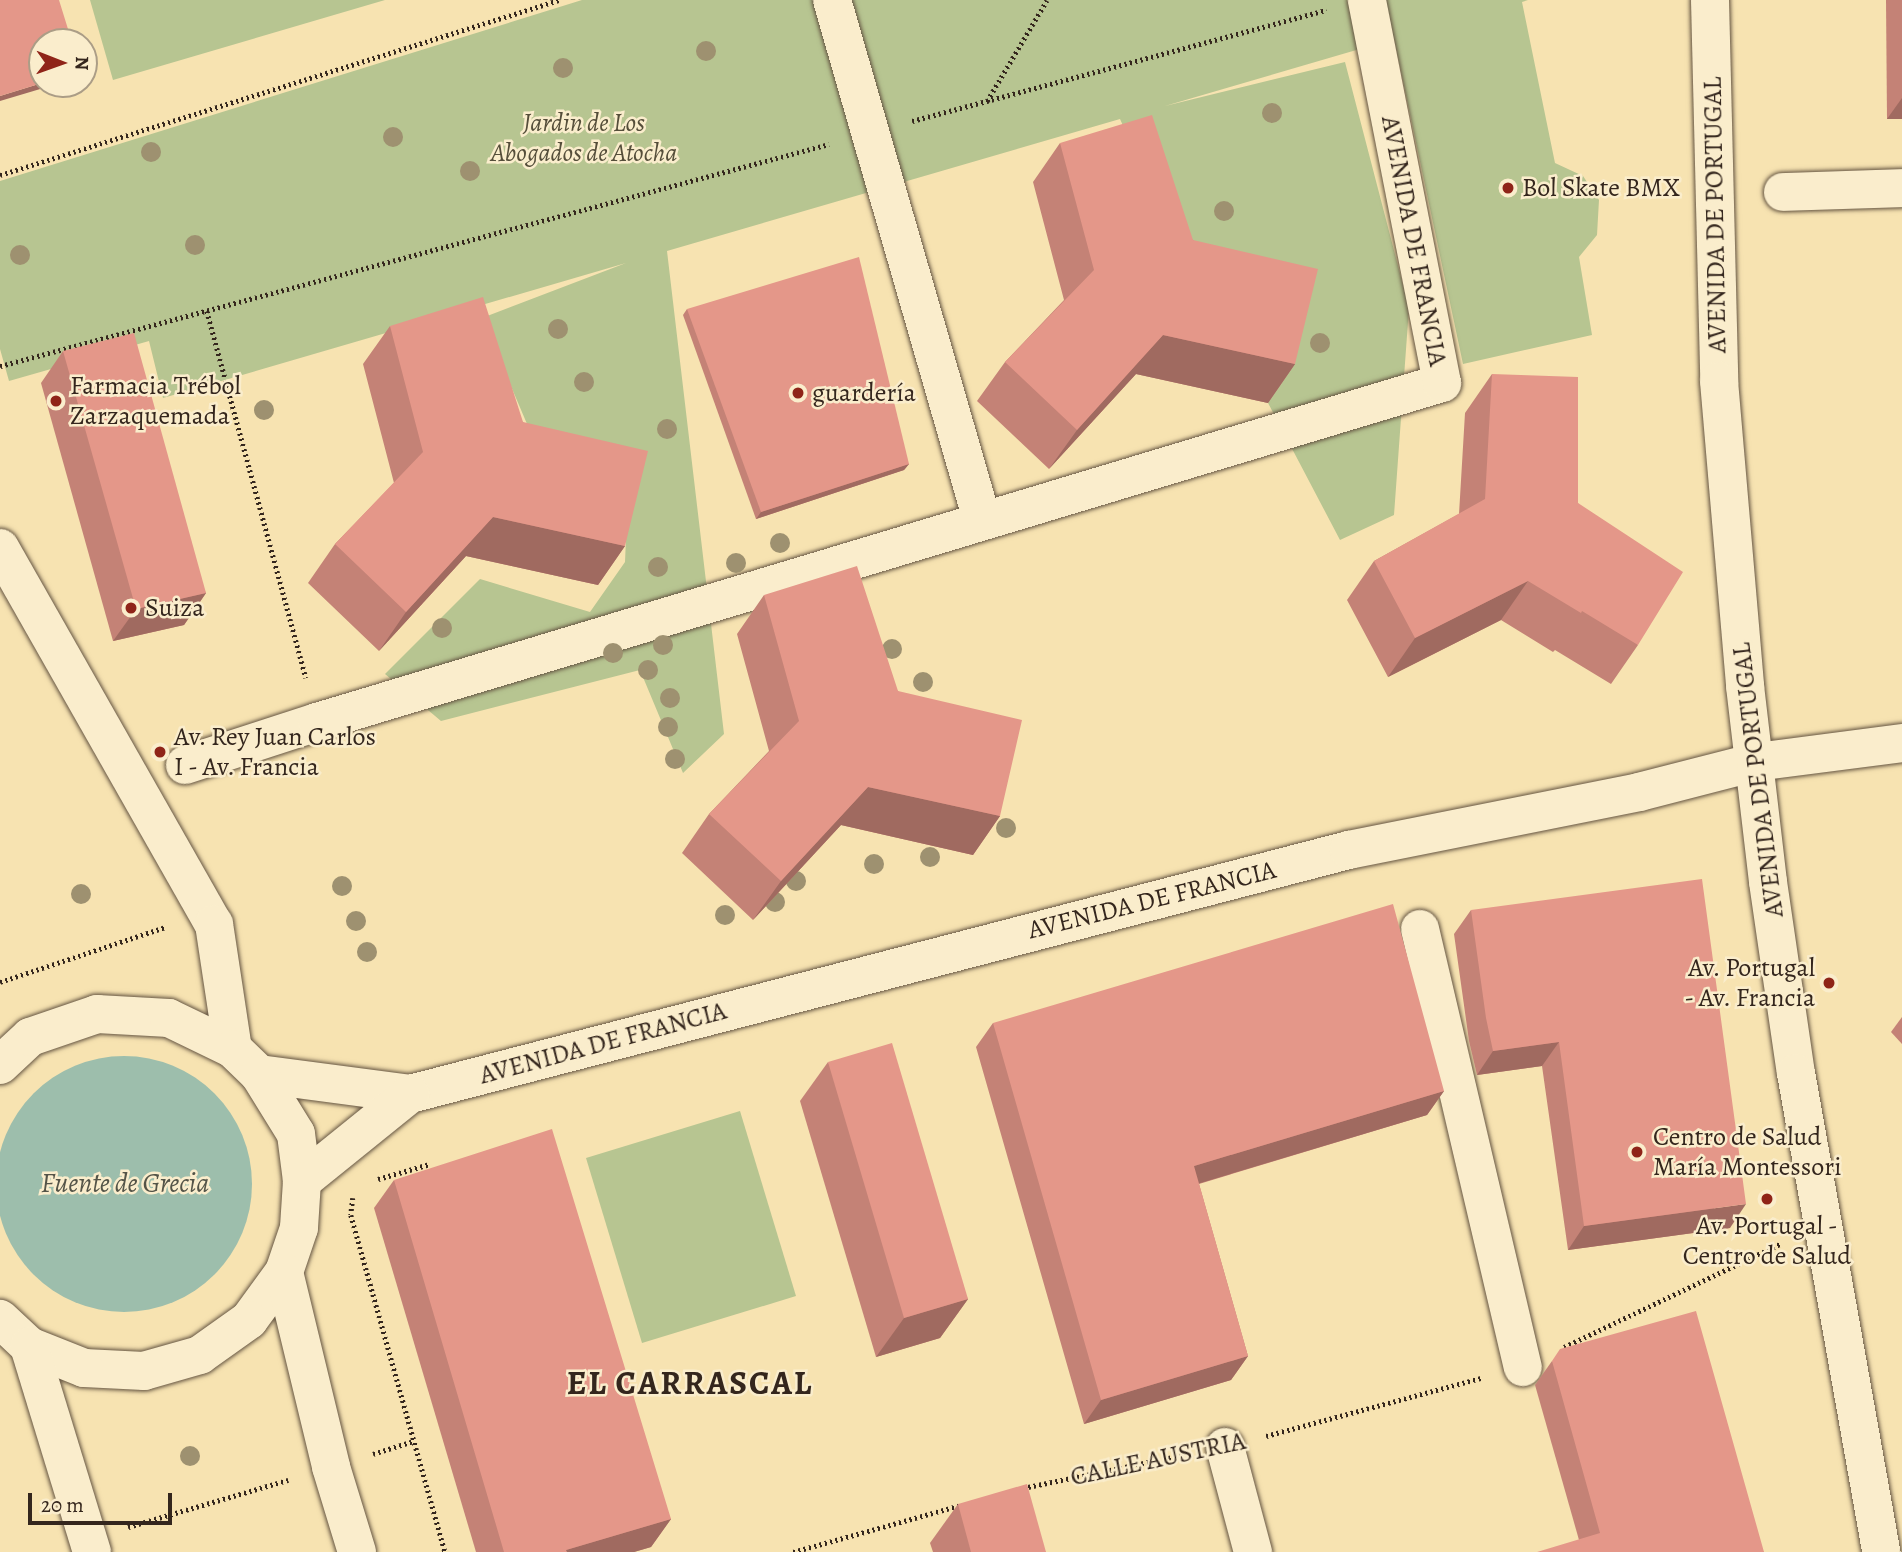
<!DOCTYPE html>
<html>
<head>
<meta charset="utf-8">
<style>
	body { margin:0 }
	#map { position:relative; width:1902px; height:1552px; overflow:hidden; background:#f7e3b1; font-family:Alegreya,serif }
	div>[style] { position:absolute }
	[style*='--x'] { left:calc(var(--x)*1px); top:calc(var(--y)*1px); width:calc(var(--w)*1px); rotate:calc(var(--a)*1deg) }
	.green>* { inset:0; background:#b7c591 }
	.water>* { inset:0; background:#9dbeac }
	.round { border-radius:50% }
	.path>* { height:4.5px; margin-top:-2.25px; transform-origin:0; background:repeating-linear-gradient(90deg,#34261d 0 2px,transparent 0 5.5px) }
	.roads { filter:drop-shadow(0 0 2px #655542) drop-shadow(0 0 2px #655542) }
	.street>* { height:38px; margin:-19px; padding:0 19px; transform-origin:19px; border-radius:19px; background:#faedcc }
	.secondary>* { height:38px; margin:-19px; padding:0 19px; transform-origin:19px; border-radius:19px; background:#faedcc }
	.trees>* { width:20px; height:20px; margin:-10px; border-radius:50%; background:#9e9170 }
	.wall>* { inset:0; background:#c48276 }
	.shaded-wall>* { inset:0; background:#a06a60 }
	.building>* { inset:0; background:#e49789 }
	.dots>* { width:19px; height:19px; translate:-50% -50%; box-sizing:border-box; border:4px solid #faedcc; border-radius:50% }
	span { translate:-50% -50%; white-space:nowrap; text-align:center; line-height:1.15; -webkit-text-stroke:5px #faedcc; paint-order:stroke }
	.park-label { font-size:26px; color:#554e3a; font-style:italic }
	.poi-label { font-size:26px; color:#34261d }
	.left { translate:0 -50%; text-align:left }
	.right { translate:-100% -50%; text-align:right }
	.street-label { font-size:26px; color:#34261d }
	.water-label { font-size:28px; color:#545448; font-style:italic }
	.district-label { font-size:33px; color:#34261d; font-weight:700; letter-spacing:2px }
	.north { position:absolute; left:28px; top:28px; width:70px; height:70px; box-sizing:border-box; background:#faedcc; border:2px solid #ab9d86; border-radius:50%; rotate:91deg; font-size:19px; font-weight:700; line-height:28px; text-align:center; color:#34261d }
	.north::after { content:''; display:block; margin:auto; width:24px; height:32px; background:#8f2418; clip-path:polygon(50% 0,100% 100%,50% 72%,0 100%) }
	.scale { position:absolute; left:28px; top:1493px; width:144px; height:32px; box-sizing:border-box; border:4px solid #34261d; border-top:0; padding-left:9px; font-size:21px; line-height:24px; white-space:nowrap; color:#34261d; -webkit-text-stroke:5px #faedcc; paint-order:stroke }
</style>
</head>
<body>
<div id="map">
	<div class="green">
		<div style="clip-path:polygon(90px 0,385px 0,113px 80px)"></div>
		<div style="clip-path:polygon(582px 0,1528px 0,1522px 2px,1555px 163px,1583px 176px,1599px 200px,1597px 235px,1579px 257px,1592px 335px,1463px 364px,1394px 39px,1165px 106px,1345px 62px,1409px 308px,1394px 515px,1340px 540px,1268px 403px,1309px 290px,1180px 253px,1120px 119px,667px 251px,724px 734px,683px 773px,640px 670px,441px 721px,385px 674px,480px 579px,590px 612px,625px 562px,629px 468px,533px 438px,482px 318px,626px 263px,163px 398px,149px 341px,9px 381px,0 349px,0 181px)"></div>
		<div style="clip-path:polygon(740px 1111px,796px 1296px,642px 1343px,586px 1158px)"></div>
	</div>
	<div class="water">
		<div class="round" style="left:-4px;top:1056px;width:256px;height:256px"></div>
	</div>
	<div class="path">
		<div style="--x:987;--y:101;--w:117;--a:-59.3"></div>
		<div style="--x:912;--y:121;--w:429;--a:-15"></div>
		<div style="--x:0;--y:175;--w:586;--a:-17.38"></div>
		<div style="--x:207;--y:311;--w:380;--a:74.9"></div>
		<div style="--x:0;--y:366;--w:858;--a:-14.99"></div>
		<div style="--x:0;--y:982;--w:174;--a:-18.4"></div>
		<div style="--x:378;--y:1179;--w:54;--a:-16.1"></div>
		<div style="--x:353;--y:1198;--w:17;--a:97"></div>
		<div style="--x:351;--y:1215;--w:350;--a:74.4"></div>
		<div style="--x:1564;--y:1347;--w:239;--a:-25.5"></div>
		<div style="--x:1266;--y:1436;--w:223;--a:-15.1"></div>
		<div style="--x:373;--y:1454;--w:43;--a:-17.6"></div>
		<div style="--x:1023;--y:1488;--w:162;--a:-11.7"></div>
		<div style="--x:128;--y:1527;--w:167;--a:-16.4"></div>
		<div style="--x:793;--y:1552;--w:174;--a:-15.6"></div>
	</div>
	<div class="roads">
		<div class="street">
			<div style="--x:832;--y:0;--w:541;--a:73.91"></div>
			<div style="--x:1710;--y:0;--w:381;--a:88.6"></div>
			<div style="--x:1719;--y:381;--w:306;--a:85.1"></div>
			<div style="--x:1745;--y:686;--w:197;--a:83.3"></div>
			<div style="--x:1768;--y:882;--w:193;--a:81.7"></div>
			<div style="--x:1796;--y:1073;--w:486;--a:79.9"></div>
			<div style="--x:1783;--y:192;--w:119;--a:-1.9"></div>
			<div style="--x:185;--y:765;--w:139;--a:-18"></div>
			<div style="--x:317;--y:722;--w:1175;--a:-16.77"></div>
			<div style="--x:1442;--y:383;--w:390;--a:-101.1"></div>
			<div style="--x:1420;--y:929;--w:450;--a:76.8"></div>
			<div style="--x:259;--y:1074;--w:152;--a:7.5"></div>
			<div style="--x:410;--y:1094;--w:970;--a:-14.57"></div>
			<div style="--x:1349;--y:850;--w:296;--a:-11.3"></div>
			<div style="--x:1639;--y:792;--w:121;--a:-14.4"></div>
			<div style="--x:1756;--y:762;--w:147;--a:-7.4"></div>
			<div style="--x:302;--y:1181;--w:139;--a:-38.9"></div>
			<div style="--x:1225;--y:1447;--w:109;--a:75.1"></div>
		</div>
		<div class="secondary">
			<div style="--x:0;--y:548;--w:433;--a:60.4"></div>
			<div style="--x:214;--y:924;--w:126;--a:81.4"></div>
			<div style="--x:0;--y:1065;--w:41;--a:-43"></div>
			<div style="--x:30;--y:1037;--w:71;--a:-18.9"></div>
			<div style="--x:97;--y:1014;--w:72;--a:3.2"></div>
			<div style="--x:169;--y:1018;--w:71;--a:25.8"></div>
			<div style="--x:233;--y:1049;--w:36;--a:44"></div>
			<div style="--x:259;--y:1074;--w:70;--a:58.3"></div>
			<div style="--x:296;--y:1134;--w:47;--a:82.7"></div>
			<div style="--x:302;--y:1181;--w:47;--a:93.7"></div>
			<div style="--x:299;--y:1228;--w:46;--a:108.8"></div>
			<div style="--x:284;--y:1272;--w:59;--a:126.1"></div>
			<div style="--x:249;--y:1320;--w:60;--a:144.5"></div>
			<div style="--x:200;--y:1355;--w:58;--a:164.1"></div>
			<div style="--x:144;--y:1371;--w:60;--a:-177.1"></div>
			<div style="--x:84;--y:1368;--w:59;--a:-158.2"></div>
			<div style="--x:29;--y:1346;--w:40;--a:-137"></div>
			<div style="--x:284;--y:1272;--w:201;--a:76.4"></div>
			<div style="--x:331;--y:1467;--w:89;--a:73"></div>
			<div style="--x:29;--y:1346;--w:215;--a:73"></div>
		</div>
	</div>
	<div class="trees">
		<div style="left:706px;top:51px"></div>
		<div style="left:563px;top:68px"></div>
		<div style="left:1272px;top:113px"></div>
		<div style="left:393px;top:137px"></div>
		<div style="left:151px;top:152px"></div>
		<div style="left:470px;top:171px"></div>
		<div style="left:1224px;top:211px"></div>
		<div style="left:195px;top:245px"></div>
		<div style="left:20px;top:255px"></div>
		<div style="left:558px;top:329px"></div>
		<div style="left:1320px;top:343px"></div>
		<div style="left:584px;top:382px"></div>
		<div style="left:264px;top:410px"></div>
		<div style="left:667px;top:429px"></div>
		<div style="left:780px;top:543px"></div>
		<div style="left:736px;top:563px"></div>
		<div style="left:658px;top:567px"></div>
		<div style="left:442px;top:628px"></div>
		<div style="left:663px;top:645px"></div>
		<div style="left:892px;top:649px"></div>
		<div style="left:613px;top:653px"></div>
		<div style="left:648px;top:670px"></div>
		<div style="left:923px;top:682px"></div>
		<div style="left:670px;top:698px"></div>
		<div style="left:668px;top:727px"></div>
		<div style="left:675px;top:759px"></div>
		<div style="left:1006px;top:828px"></div>
		<div style="left:930px;top:857px"></div>
		<div style="left:874px;top:864px"></div>
		<div style="left:796px;top:881px"></div>
		<div style="left:342px;top:886px"></div>
		<div style="left:81px;top:894px"></div>
		<div style="left:775px;top:902px"></div>
		<div style="left:725px;top:915px"></div>
		<div style="left:356px;top:921px"></div>
		<div style="left:367px;top:952px"></div>
		<div style="left:190px;top:1456px"></div>
	</div>
	<div class="wall">
		<div style="clip-path:polygon(1886px 0,1902px 0,1902px 119px,1887px 119px)"></div>
		<div style="clip-path:polygon(1060px 143px,1193px 240px,1295px 364px,1268px 403px,1136px 374px,1049px 469px,977px 401px,1005px 362px,1064px 300px,1033px 182px)"></div>
		<div style="clip-path:polygon(687px 309px,909px 464px,904px 470px,756px 519px,683px 315px)"></div>
		<div style="clip-path:polygon(390px 326px,523px 422px,625px 546px,598px 585px,466px 556px,379px 651px,308px 583px,335px 544px,394px 483px,363px 364px)"></div>
		<div style="clip-path:polygon(63px 351px,206px 593px,184px 625px,113px 641px,41px 383px)"></div>
		<div style="clip-path:polygon(1492px 374px,1578px 503px,1638px 645px,1611px 684px,1555px 650px,1553px 652px,1501px 620px,1388px 677px,1347px 600px,1374px 561px,1459px 514px,1465px 413px)"></div>
		<div style="clip-path:polygon(764px 595px,898px 691px,1000px 816px,973px 855px,841px 825px,753px 920px,682px 853px,709px 814px,769px 751px,737px 634px)"></div>
		<div style="clip-path:polygon(1471px 910px,1730px 1228px,1568px 1250px,1542px 1066px,1477px 1075px,1469px 1041px,1454px 934px)"></div>
		<div style="clip-path:polygon(1902px 1017px,1902px 1044px,1891px 1032px)"></div>
		<div style="clip-path:polygon(993px 1023px,1444px 1091px,1427px 1115px,1199px 1184px,1248px 1356px,1231px 1380px,1084px 1424px,976px 1047px)"></div>
		<div style="clip-path:polygon(828px 1062px,968px 1299px,940px 1338px,876px 1357px,800px 1101px)"></div>
		<div style="clip-path:polygon(394px 1180px,671px 1519px,651px 1547px,634px 1552px,476px 1552px,374px 1208px)"></div>
		<div style="clip-path:polygon(1552px 1361px,1764px 1552px,1579px 1540px,1535px 1385px)"></div>
		<div style="clip-path:polygon(958px 1504px,1046px 1552px,933px 1552px,930px 1543px)"></div>
	</div>
	<div class="shaded-wall">
		<div style="clip-path:polygon(42px 83px,57px 84px,0 101px,0 96px)"></div>
		<div style="clip-path:polygon(1902px 98px,1902px 119px,1887px 119px)"></div>
		<div style="clip-path:polygon(1163px 335px,1295px 364px,1268px 403px,1136px 374px,1049px 469px,1077px 430px)"></div>
		<div style="clip-path:polygon(909px 464px,904px 470px,756px 519px,761px 512px)"></div>
		<div style="clip-path:polygon(493px 517px,625px 546px,598px 585px,466px 556px,379px 651px,406px 612px)"></div>
		<div style="clip-path:polygon(1528px 581px,1501px 620px,1388px 677px,1415px 638px)"></div>
		<div style="clip-path:polygon(206px 593px,184px 625px,113px 641px,136px 609px)"></div>
		<div style="clip-path:polygon(868px 787px,1000px 816px,973px 855px,841px 825px,753px 920px,781px 881px)"></div>
		<div style="clip-path:polygon(1559px 1042px,1542px 1066px,1477px 1075px,1493px 1051px)"></div>
		<div style="clip-path:polygon(1444px 1091px,1427px 1115px,1177px 1190px,1194px 1166px)"></div>
		<div style="clip-path:polygon(1746px 1204px,1730px 1228px,1568px 1250px,1584px 1226px)"></div>
		<div style="clip-path:polygon(968px 1299px,940px 1338px,876px 1357px,904px 1318px)"></div>
		<div style="clip-path:polygon(1248px 1356px,1231px 1380px,1084px 1424px,1101px 1400px)"></div>
		<div style="clip-path:polygon(671px 1519px,651px 1547px,634px 1552px,564px 1552px,566px 1550px)"></div>
	</div>
	<div class="building">
		<div style="clip-path:polygon(0 0,59px 0,72px 42px,42px 42px,42px 83px,0 96px)"></div>
		<div style="clip-path:polygon(1152px 115px,1193px 240px,1318px 269px,1295px 364px,1163px 335px,1077px 430px,1005px 362px,1094px 270px,1060px 143px)"></div>
		<div style="clip-path:polygon(859px 257px,909px 464px,761px 512px,687px 309px)"></div>
		<div style="clip-path:polygon(483px 297px,523px 422px,648px 451px,625px 546px,493px 517px,406px 612px,335px 544px,423px 452px,390px 326px)"></div>
		<div style="clip-path:polygon(134px 333px,206px 593px,136px 609px,63px 351px)"></div>
		<div style="clip-path:polygon(1492px 374px,1578px 377px,1578px 503px,1683px 572px,1638px 645px,1582px 611px,1581px 613px,1528px 581px,1415px 638px,1374px 561px,1485px 499px)"></div>
		<div style="clip-path:polygon(857px 566px,898px 691px,1022px 720px,1000px 816px,868px 787px,781px 881px,709px 814px,799px 721px,764px 595px)"></div>
		<div style="clip-path:polygon(1702px 879px,1746px 1204px,1584px 1226px,1559px 1042px,1493px 1051px,1486px 1018px,1471px 910px)"></div>
		<div style="clip-path:polygon(1393px 904px,1444px 1091px,1194px 1166px,1248px 1356px,1101px 1400px,993px 1023px)"></div>
		<div style="clip-path:polygon(892px 1043px,968px 1299px,904px 1318px,828px 1062px)"></div>
		<div style="clip-path:polygon(552px 1129px,671px 1519px,566px 1550px,567px 1552px,504px 1552px,394px 1180px)"></div>
		<div style="clip-path:polygon(1696px 1311px,1764px 1552px,1537px 1552px,1600px 1533px,1552px 1361px,1560px 1349px)"></div>
		<div style="clip-path:polygon(1027px 1484px,1046px 1552px,971px 1552px,958px 1504px)"></div>
	</div>
	<div class="dots">
		<div style="left:1508px;top:188px;background:#8f2418"></div>
		<div style="left:798px;top:393px;background:#8f2418"></div>
		<div style="left:56px;top:401px;background:#8f2418"></div>
		<div style="left:131px;top:608px;background:#8f2418"></div>
		<div style="left:160px;top:752px;background:#8f2418"></div>
		<div style="left:1829px;top:983px;background:#8f2418"></div>
		<div style="left:1637px;top:1152px;background:#8f2418"></div>
		<div style="left:1767px;top:1199px;background:#8f2418"></div>
	</div>
	<div class="park-label">
		<span style="left:584px;top:138px">Jardin de Los<br>Abogados de Atocha</span>
	</div>
	<div class="poi-label">
		<span class="left" style="left:1522px;top:188px">Bol Skate BMX</span>
		<span class="left" style="left:70px;top:401px">Farmacia Trébol<br>Zarzaquemada</span>
		<span class="left" style="left:812px;top:393px">guardería</span>
		<span class="left" style="left:145px;top:608px">Suiza</span>
		<span class="left" style="left:174px;top:752px">Av. Rey Juan Carlos<br>I - Av. Francia</span>
		<span class="right" style="left:1815px;top:983px">Av. Portugal<br>- Av. Francia</span>
		<span class="left" style="left:1653px;top:1152px">Centro de Salud<br>María Montessori</span>
		<span style="left:1767px;top:1241px">Av. Portugal -<br>Centro de Salud</span>
	</div>
	<div class="street-label">
		<span style="left:1715px;top:215px;rotate:-91deg">AVENIDA DE PORTUGAL</span>
		<span style="left:1414px;top:241px;rotate:79deg">AVENIDA DE FRANCIA</span>
		<span style="left:1758px;top:780px;rotate:-97deg">AVENIDA DE PORTUGAL</span>
		<span style="left:1152px;top:900px;rotate:-14deg">AVENIDA DE FRANCIA</span>
		<span style="left:603px;top:1043px;rotate:-15deg">AVENIDA DE FRANCIA</span>
		<span style="left:1158px;top:1459px;rotate:-12deg">CALLE AUSTRIA</span>
	</div>
	<div class="water-label">
		<span style="left:125px;top:1183px">Fuente de Grecia</span>
	</div>
	<div class="district-label">
		<span style="left:690px;top:1383px">EL CARRASCAL</span>
	</div>
	<div class="north">N</div>
	<div class="scale">20 m</div>
</div>
</body>
</html>
